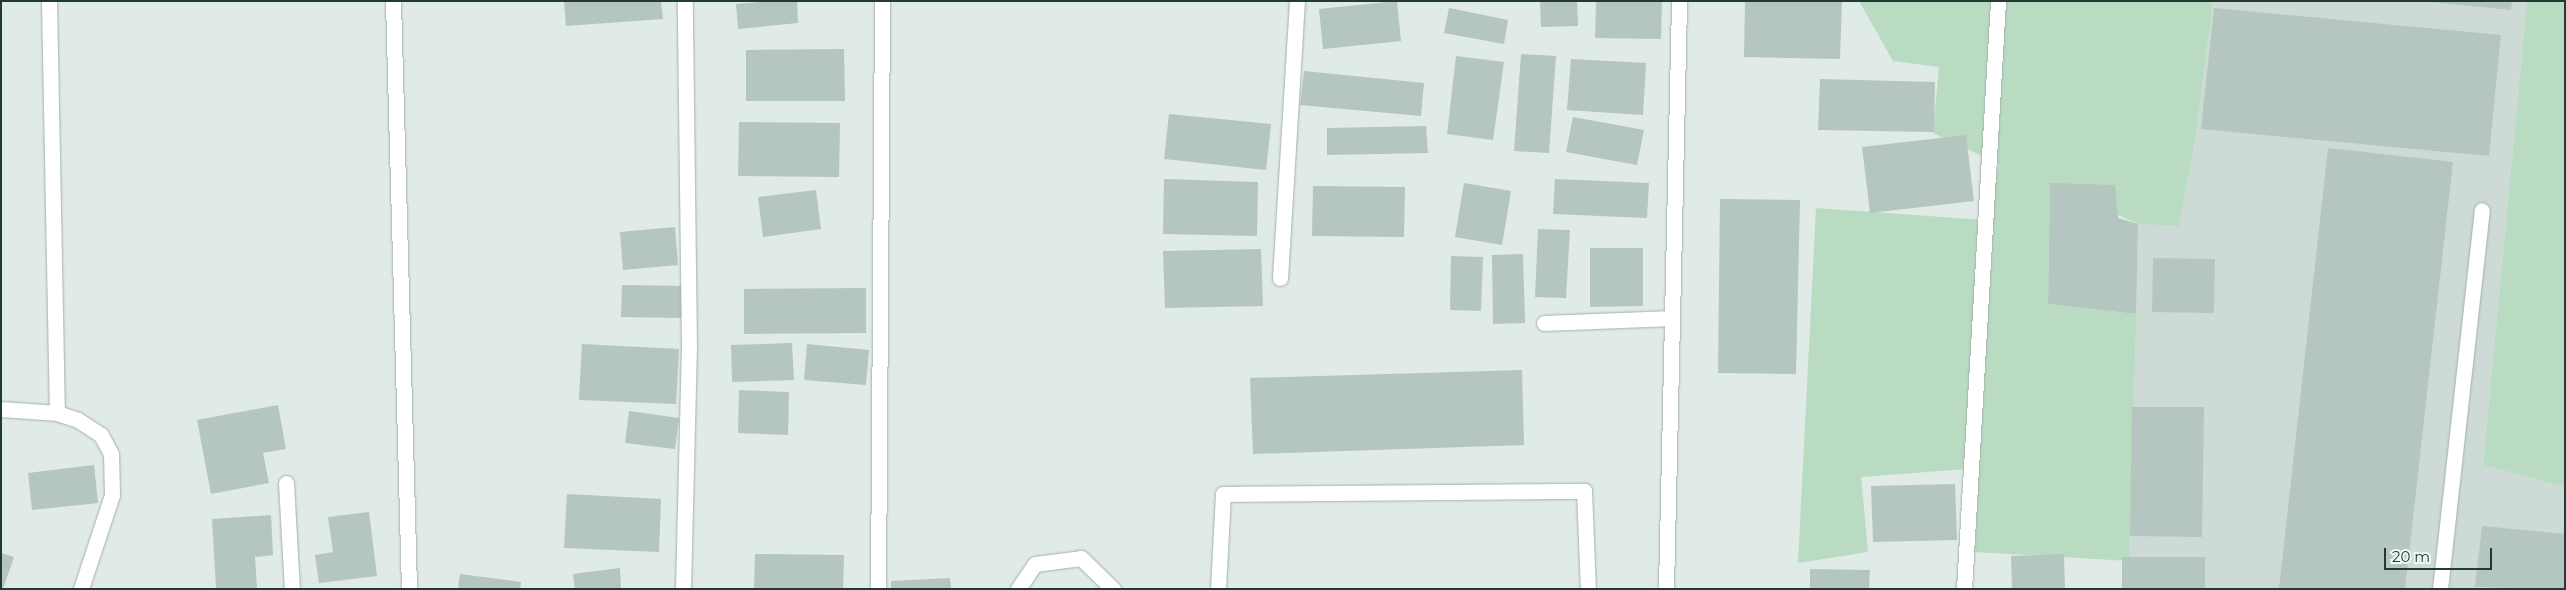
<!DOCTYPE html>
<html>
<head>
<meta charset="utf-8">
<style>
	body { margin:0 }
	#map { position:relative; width:2566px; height:590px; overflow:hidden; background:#e0eae6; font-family:Montserrat,sans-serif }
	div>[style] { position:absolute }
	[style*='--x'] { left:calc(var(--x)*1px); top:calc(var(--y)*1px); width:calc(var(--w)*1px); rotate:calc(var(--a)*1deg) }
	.built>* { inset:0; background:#cedad5 }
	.green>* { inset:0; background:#b9dbc2 }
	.building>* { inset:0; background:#b5c5bf }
	.roads { filter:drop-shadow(0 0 1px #a3b2ad) drop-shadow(0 0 1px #a3b2ad) }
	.service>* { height:15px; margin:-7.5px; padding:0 7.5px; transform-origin:7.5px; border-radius:7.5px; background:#fff }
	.minor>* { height:15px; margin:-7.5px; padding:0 7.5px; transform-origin:7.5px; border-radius:7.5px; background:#fff }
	span { translate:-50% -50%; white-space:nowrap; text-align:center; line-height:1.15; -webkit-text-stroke:4px #f0f7f4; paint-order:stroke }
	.frame { position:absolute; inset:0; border:2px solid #213a33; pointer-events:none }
	.scale { position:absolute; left:2384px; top:548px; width:108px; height:22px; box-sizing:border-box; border:2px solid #213a33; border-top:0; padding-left:6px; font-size:15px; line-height:18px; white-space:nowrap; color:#213a33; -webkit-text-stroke:4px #f0f7f4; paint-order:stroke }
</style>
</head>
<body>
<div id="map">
	<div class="built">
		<div style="clip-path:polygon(2213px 1px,2527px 1px,2483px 465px,2565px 487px,2565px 589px,2128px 589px,2138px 224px,2179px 226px,2196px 135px)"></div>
	</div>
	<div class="green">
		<div style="clip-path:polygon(1859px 1px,2213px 1px,2196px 135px,2179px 226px,2138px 224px,2050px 184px,2048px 304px,2136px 314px,2129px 561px,1974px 552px,1979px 468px,1861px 477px,1868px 552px,1798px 563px,1816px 208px,1985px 220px,1999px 164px,1933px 133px,1939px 67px,1893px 61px)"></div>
		<div style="clip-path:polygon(2527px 1px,2565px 1px,2565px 487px,2483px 465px)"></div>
	</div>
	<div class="building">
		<div style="clip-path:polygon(564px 1px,661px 1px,663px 19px,566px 26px)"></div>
		<div style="clip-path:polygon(773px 1px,797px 1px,798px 23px,738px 29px,736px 4px)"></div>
		<div style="clip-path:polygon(1397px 1px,1401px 41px,1323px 49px,1319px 9px)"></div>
		<div style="clip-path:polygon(1540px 1px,1577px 1px,1578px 26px,1541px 27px)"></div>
		<div style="clip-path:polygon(1596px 1px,1662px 1px,1661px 39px,1595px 38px)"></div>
		<div style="clip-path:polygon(1745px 1px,1842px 2px,1840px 59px,1744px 57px)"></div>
		<div style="clip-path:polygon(2421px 1px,2512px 1px,2511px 10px)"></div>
		<div style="clip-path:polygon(1449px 8px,1508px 20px,1504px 44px,1444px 33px)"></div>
		<div style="clip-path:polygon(2214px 8px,2501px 35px,2489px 156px,2201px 129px)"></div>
		<div style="clip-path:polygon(844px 49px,845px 101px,746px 101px,746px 50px)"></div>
		<div style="clip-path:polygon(1521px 54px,1556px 56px,1549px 153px,1514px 151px)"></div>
		<div style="clip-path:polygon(1456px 56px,1504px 62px,1493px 140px,1447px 134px)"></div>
		<div style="clip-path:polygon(1571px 59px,1646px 63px,1643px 115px,1567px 110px)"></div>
		<div style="clip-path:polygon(1304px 71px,1424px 83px,1421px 116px,1300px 105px)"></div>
		<div style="clip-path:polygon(1820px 79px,1935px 82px,1934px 132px,1818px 130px)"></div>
		<div style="clip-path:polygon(1169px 114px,1271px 124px,1266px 170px,1164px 159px)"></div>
		<div style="clip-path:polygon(1573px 117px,1644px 130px,1637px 165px,1566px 152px)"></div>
		<div style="clip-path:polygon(739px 122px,840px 123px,839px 177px,738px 176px)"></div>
		<div style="clip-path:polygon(1426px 126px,1428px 153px,1327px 155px,1327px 128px)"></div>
		<div style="clip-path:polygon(1966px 135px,1974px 201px,1870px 213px,1862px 147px)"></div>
		<div style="clip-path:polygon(2328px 148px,2453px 162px,2405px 589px,2279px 589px)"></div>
		<div style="clip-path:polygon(1164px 179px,1258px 182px,1257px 236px,1163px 234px)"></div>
		<div style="clip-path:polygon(1555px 179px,1649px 183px,1647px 218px,1553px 214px)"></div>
		<div style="clip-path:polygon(1464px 183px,1511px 191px,1502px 245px,1455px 237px)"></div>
		<div style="clip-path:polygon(2050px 183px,2115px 185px,2118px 218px,2138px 224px,2136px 314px,2048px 304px)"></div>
		<div style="clip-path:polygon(1313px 186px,1405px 187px,1404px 237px,1312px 236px)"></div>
		<div style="clip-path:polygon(816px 190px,821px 229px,763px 237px,758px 197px)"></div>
		<div style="clip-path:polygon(1720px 199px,1800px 200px,1796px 374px,1718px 373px)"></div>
		<div style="clip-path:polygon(675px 227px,678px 265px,623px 270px,620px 232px)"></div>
		<div style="clip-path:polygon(1538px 229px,1570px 230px,1566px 298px,1535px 297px)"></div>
		<div style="clip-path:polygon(1590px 248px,1643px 248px,1643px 306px,1590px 307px)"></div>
		<div style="clip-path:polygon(1261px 249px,1263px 306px,1165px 308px,1163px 251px)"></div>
		<div style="clip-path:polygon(1523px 254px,1525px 323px,1493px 324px,1492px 255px)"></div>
		<div style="clip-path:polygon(1451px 256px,1483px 257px,1481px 311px,1450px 310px)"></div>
		<div style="clip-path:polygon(2153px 258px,2215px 259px,2214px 313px,2152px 312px)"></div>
		<div style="clip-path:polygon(622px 285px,683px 286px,683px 318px,621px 317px)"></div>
		<div style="clip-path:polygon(866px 288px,866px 333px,744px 334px,744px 289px)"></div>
		<div style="clip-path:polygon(792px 343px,794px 380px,732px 382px,731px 345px)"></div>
		<div style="clip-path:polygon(582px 344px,679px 349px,676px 404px,579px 400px)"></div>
		<div style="clip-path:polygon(807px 344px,869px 350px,866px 385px,804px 380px)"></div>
		<div style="clip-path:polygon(1522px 370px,1524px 445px,1253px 454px,1250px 378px)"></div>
		<div style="clip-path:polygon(739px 390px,789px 392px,788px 435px,738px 433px)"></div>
		<div style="clip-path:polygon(278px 405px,286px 449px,263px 453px,269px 483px,211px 494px,197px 420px)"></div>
		<div style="clip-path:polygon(2132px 407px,2204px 407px,2202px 537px,2130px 536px)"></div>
		<div style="clip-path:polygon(629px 411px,679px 418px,675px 449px,625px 443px)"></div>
		<div style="clip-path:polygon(94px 465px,98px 503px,32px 510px,28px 473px)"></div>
		<div style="clip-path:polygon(1955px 484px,1957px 540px,1873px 542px,1871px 486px)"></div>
		<div style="clip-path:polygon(567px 494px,661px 499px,659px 552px,564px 548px)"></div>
		<div style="clip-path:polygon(369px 512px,377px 576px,319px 583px,315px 555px,333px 552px,328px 517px)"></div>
		<div style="clip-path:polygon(271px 515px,273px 555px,255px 557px,257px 589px,216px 589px,212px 519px)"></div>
		<div style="clip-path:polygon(2482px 526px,2565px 534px,2565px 589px,2475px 587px)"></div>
		<div style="clip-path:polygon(1px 553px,14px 557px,3px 589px,1px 589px)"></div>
		<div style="clip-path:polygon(755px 554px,844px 555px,843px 589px,754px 589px)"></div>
		<div style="clip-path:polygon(2064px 554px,2065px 589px,2012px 589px,2011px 556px)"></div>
		<div style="clip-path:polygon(2122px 557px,2205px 557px,2205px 589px,2122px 589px)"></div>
		<div style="clip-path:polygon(620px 568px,621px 589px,575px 589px,573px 574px)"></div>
		<div style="clip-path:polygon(1810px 569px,1870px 570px,1869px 589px,1810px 589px)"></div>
		<div style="clip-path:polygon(460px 574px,521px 582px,520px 589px,458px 589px)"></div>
		<div style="clip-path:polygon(950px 578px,951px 589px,891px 589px,891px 581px)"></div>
	</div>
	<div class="roads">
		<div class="service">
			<div style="--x:49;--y:1;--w:412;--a:88.9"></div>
			<div style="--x:57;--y:413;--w:22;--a:18"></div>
			<div style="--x:78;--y:420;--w:27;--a:33"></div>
			<div style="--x:101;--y:435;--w:21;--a:62"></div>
			<div style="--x:111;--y:454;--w:41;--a:88.6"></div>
			<div style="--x:112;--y:495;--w:99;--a:108.3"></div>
			<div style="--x:1;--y:409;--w:56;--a:4.1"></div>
			<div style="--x:1018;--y:589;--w:30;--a:-56"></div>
			<div style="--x:1035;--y:564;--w:46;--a:-7.4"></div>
			<div style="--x:1081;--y:558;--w:45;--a:44.1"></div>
			<div style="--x:1218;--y:589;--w:95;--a:-87"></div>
			<div style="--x:1223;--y:494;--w:361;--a:-0.5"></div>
			<div style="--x:1584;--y:491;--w:98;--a:87.7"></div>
			<div style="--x:2440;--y:589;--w:381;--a:-83.7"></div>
		</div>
		<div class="minor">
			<div style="--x:393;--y:1;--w:588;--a:88.44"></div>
			<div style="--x:1280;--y:278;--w:278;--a:-86.5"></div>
			<div style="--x:1544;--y:323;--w:128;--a:-2.2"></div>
			<div style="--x:286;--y:483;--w:106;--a:86.8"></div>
			<div style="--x:683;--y:589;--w:240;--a:-88.6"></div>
			<div style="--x:689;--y:349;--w:348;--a:-90.7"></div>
			<div style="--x:878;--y:589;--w:588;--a:-89.61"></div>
			<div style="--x:1666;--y:589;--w:588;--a:-88.73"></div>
			<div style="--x:1964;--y:589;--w:589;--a:-86.69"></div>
		</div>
	</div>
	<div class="frame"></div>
	<div class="scale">20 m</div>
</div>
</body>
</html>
